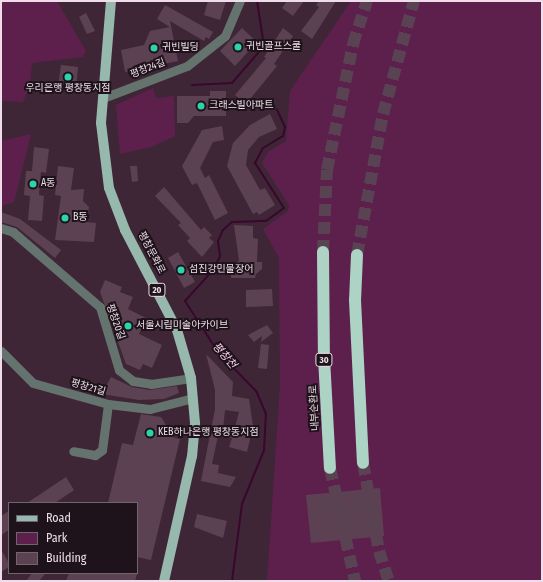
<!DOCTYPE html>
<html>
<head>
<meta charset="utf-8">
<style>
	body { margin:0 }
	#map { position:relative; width:543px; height:582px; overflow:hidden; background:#3e2636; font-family:"Fira Sans Condensed","Noto Sans KR",sans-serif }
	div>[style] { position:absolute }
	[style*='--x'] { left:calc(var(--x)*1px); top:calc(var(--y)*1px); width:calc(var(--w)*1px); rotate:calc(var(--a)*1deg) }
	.green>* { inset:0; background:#5d204d }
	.stream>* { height:2px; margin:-1px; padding:0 1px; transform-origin:1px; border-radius:1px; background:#39062d }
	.building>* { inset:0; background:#5c4153 }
	.highway-tunnel>* { height:12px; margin-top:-6px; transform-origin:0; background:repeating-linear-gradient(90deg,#594251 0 12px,transparent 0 18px) }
	.minor>* { height:9px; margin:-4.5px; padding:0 4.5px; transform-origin:4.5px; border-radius:4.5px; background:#64736e }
	.major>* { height:10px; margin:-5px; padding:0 5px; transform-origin:5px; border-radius:5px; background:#97b8ac }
	.highway>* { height:12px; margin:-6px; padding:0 6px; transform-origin:6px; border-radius:6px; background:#acd3c4 }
	.dots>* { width:11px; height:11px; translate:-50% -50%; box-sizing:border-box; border:2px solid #1e131a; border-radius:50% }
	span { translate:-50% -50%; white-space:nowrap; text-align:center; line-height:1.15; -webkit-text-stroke:4px #1e131a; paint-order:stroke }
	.shield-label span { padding:1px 3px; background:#1e131a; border:1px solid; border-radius:3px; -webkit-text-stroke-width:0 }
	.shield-label { font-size:9px; color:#efdee9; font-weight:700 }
	.poi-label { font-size:10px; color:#efdee9 }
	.left { translate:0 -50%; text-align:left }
	.street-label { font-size:10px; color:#efdee9 }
	.water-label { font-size:11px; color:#fdd3ee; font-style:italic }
	.frame { position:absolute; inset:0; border:2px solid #efdee9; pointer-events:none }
	.legend { position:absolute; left:8px; top:502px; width:130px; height:72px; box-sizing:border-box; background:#1e131a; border:1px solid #72646d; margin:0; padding:5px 7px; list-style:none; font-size:12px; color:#efdee9 }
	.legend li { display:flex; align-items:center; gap:8px; height:20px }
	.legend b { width:20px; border:1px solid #72646d }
</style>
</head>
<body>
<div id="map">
	<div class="green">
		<div style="clip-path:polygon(1px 1px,57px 1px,86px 51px,83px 57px,32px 63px,30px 84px,23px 102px,1px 101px)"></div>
		<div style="clip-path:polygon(351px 1px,542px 1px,542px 581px,267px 581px,280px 386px,279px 258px,263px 229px,288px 211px,289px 205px,262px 163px,268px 152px,286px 141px,290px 91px)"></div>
		<div style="clip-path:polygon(153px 88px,156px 98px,174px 96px,175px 136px,151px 147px,120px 154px,116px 105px)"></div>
		<div style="clip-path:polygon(31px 134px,14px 202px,1px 206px,1px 141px)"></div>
	</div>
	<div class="stream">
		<div style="--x:192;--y:85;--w:40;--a:-2.9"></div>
		<div style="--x:232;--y:83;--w:49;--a:-49.1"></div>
		<div style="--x:264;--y:46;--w:46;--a:-98.8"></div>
		<div style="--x:232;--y:581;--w:78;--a:-82.6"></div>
		<div style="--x:242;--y:504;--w:58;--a:-67.8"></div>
		<div style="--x:264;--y:450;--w:36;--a:-87"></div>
		<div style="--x:266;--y:414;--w:25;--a:-113"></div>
		<div style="--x:256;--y:391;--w:54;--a:-134.3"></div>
		<div style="--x:218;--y:352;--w:61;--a:-122.9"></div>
		<div style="--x:185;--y:301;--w:43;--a:-47.8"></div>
		<div style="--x:214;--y:269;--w:14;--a:-65"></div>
		<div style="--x:220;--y:256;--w:15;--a:-98"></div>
		<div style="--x:218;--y:241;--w:12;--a:-66"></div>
		<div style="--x:223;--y:230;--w:12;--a:-42"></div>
		<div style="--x:232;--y:222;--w:34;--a:-2"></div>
		<div style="--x:266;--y:221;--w:22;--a:-36"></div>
		<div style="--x:284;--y:208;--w:54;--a:-122.8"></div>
		<div style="--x:255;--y:163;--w:17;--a:-62"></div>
		<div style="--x:263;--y:148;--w:23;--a:-31"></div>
		<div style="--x:283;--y:136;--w:9;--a:-77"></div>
		<div style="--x:285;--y:127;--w:19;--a:-115"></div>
	</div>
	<div class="building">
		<div style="clip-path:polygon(208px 1px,226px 1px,220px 20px,204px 15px)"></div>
		<div style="clip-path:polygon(287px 1px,304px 1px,293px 16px,282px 8px)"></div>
		<div style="clip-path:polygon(319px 1px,336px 1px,312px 39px,301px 31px,319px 7px,316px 5px)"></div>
		<div style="clip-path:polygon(165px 5px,213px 32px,209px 39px,206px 37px,204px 41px,170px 21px,178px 61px,125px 72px,121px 50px,144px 45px,150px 31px,170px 27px,157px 19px)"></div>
		<div style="clip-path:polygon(86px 13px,95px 31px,87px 34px,79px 17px)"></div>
		<div style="clip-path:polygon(242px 28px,257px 42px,235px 66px,220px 51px)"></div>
		<div style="clip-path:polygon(283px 28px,293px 36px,274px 64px,277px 66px,246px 104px,235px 95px,266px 58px,264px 57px)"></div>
		<div style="clip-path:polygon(61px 65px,78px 67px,76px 89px,58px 87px)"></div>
		<div style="clip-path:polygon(210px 91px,226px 91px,226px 116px,194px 116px,188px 123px,177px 123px,177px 96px,210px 96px)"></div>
		<div style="clip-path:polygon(270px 114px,277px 129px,259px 137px,248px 150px,246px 165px,260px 190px,265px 188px,275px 205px,259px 215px,257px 212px,253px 214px,227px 166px,233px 143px,250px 125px)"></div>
		<div style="clip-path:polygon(222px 126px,224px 140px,213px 142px,200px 168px,205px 178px,209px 175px,228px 213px,215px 220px,197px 183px,192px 185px,182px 166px,202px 130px)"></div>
		<div style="clip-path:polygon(34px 147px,49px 149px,46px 173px,41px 172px,39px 195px,44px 196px,42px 221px,28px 220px,30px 196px,24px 195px,26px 171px,32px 171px)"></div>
		<div style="clip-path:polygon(58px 166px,74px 168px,71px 190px,84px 189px,83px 201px,89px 207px,87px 222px,96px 223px,94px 242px,55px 240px,61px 196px,55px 195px)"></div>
		<div style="clip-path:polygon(130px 166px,137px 166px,138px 181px,132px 182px)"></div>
		<div style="clip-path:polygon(164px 187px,201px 230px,204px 227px,212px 235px,209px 238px,214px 242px,202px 257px,187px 241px,190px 238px,178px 225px,181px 223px,155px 196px)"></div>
		<div style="clip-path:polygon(1px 212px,20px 219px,61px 250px,55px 258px,17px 227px,1px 222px)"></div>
		<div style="clip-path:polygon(234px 225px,253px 226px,253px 238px,258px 239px,257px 262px,262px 262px,262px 269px,256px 274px,255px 278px,231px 278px,231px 266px,239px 261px)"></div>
		<div style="clip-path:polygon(178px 252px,195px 282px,184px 288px,168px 258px)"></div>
		<div style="clip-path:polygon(105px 280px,122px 287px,120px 292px,133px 297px,128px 309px,146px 318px,139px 334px,162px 345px,152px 368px,143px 364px,140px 370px,126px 364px,100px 292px)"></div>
		<div style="clip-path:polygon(272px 289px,273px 306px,246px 307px,246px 290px)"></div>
		<div style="clip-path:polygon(267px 325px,273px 333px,261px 342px,262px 336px,254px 342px,248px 335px)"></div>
		<div style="clip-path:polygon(261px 344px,269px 345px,267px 369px,258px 368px)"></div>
		<div style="clip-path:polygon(evenodd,206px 354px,233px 382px,232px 396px,249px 399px,253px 426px,247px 452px,229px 447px,232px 438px,218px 436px,212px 464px,219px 465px,218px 473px,236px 477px,230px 487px,201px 481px,215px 409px,215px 390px,206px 354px,225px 410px,239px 412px,234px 431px,223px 429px,225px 410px)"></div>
		<div style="clip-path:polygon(111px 377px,132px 387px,150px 390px,177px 386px,179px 393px,164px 399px,139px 400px,102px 394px)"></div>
		<div style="clip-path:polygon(141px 414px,161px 417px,166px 425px,164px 435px,180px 439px,151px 560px,137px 557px,137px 503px,108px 503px,122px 443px,133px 445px)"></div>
		<div style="clip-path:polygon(66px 477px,74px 490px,55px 503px,27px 503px)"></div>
		<div style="clip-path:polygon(380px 488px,384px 536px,311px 543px,306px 495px)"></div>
		<div style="clip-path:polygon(9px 511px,9px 530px,1px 535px,1px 516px)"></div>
		<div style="clip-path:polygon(197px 514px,227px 521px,223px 538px,194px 527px)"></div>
		<div style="clip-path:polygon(1px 550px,9px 563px,9px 567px,1px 572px)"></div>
		<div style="clip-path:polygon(32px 573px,46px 573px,39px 581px,26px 581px)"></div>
		<div style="clip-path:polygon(69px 573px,134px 573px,137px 574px,135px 581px,66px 581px)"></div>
	</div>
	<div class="highway-tunnel">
		<div style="--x:323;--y:252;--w:82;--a:-87.2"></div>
		<div style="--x:327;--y:170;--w:129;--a:-78.3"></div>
		<div style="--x:353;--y:44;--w:45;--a:-72"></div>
		<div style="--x:357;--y:255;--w:143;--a:-79.6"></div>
		<div style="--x:383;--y:114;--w:117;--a:-74.7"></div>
		<div style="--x:363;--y:463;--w:89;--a:79.7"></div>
		<div style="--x:379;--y:551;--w:32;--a:72"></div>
		<div style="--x:330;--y:468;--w:116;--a:77.5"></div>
	</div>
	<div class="minor">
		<div style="--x:103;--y:98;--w:90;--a:-20.9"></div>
		<div style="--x:187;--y:66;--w:48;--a:-38.3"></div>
		<div style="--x:225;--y:36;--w:38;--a:-67"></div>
		<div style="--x:1;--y:228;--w:13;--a:18"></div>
		<div style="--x:13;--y:232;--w:115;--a:40.8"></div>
		<div style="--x:100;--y:307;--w:66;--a:73.2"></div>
		<div style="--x:119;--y:370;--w:18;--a:38"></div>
		<div style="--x:133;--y:381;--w:18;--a:9"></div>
		<div style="--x:151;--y:384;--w:40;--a:-8.5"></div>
		<div style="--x:1;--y:351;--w:45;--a:45"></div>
		<div style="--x:33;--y:383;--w:78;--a:15.6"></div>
		<div style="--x:108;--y:404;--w:46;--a:97.4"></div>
		<div style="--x:102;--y:450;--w:9;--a:144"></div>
		<div style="--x:95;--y:455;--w:22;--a:-170"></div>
		<div style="--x:108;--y:404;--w:42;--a:6.8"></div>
		<div style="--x:150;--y:409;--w:44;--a:-14.3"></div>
	</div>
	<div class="major">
		<div style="--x:111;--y:1;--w:122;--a:94.7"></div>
		<div style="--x:101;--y:123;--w:65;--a:83"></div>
		<div style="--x:109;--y:188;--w:45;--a:69.1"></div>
		<div style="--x:125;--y:230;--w:113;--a:62.5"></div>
		<div style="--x:177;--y:330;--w:50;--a:73.7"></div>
		<div style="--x:191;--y:378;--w:45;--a:84.9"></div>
		<div style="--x:195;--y:423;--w:33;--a:95"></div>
		<div style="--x:192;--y:456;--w:128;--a:102.6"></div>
	</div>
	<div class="highway">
		<div style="--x:323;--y:252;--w:106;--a:89.5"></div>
		<div style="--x:324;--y:358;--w:110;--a:86.9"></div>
		<div style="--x:357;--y:255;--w:45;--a:92.5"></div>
		<div style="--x:355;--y:300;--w:163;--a:87.2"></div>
	</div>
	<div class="dots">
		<div style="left:238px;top:47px;background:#2dd4ab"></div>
		<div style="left:154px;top:48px;background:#2dd4ab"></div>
		<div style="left:68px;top:77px;background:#2dd4ab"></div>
		<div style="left:201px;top:106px;background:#2dd4ab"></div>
		<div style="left:33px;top:184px;background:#2dd4ab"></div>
		<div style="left:65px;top:218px;background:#2dd4ab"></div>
		<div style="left:181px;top:270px;background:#2dd4ab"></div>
		<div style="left:128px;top:326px;background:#2dd4ab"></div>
		<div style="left:150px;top:433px;background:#2dd4ab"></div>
	</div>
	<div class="shield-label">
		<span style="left:157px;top:290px">20</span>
		<span style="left:324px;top:360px">30</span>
	</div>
	<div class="poi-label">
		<span class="left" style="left:246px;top:47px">귀빈골프스쿨</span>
		<span class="left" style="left:162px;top:48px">귀빈빌딩</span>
		<span style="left:68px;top:89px">우리은행 평창동지점</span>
		<span class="left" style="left:209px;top:106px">크래스빌아파트</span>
		<span class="left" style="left:41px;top:184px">A동</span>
		<span class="left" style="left:73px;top:218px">B동</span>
		<span class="left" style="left:189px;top:270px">섬진강민물장어</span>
		<span class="left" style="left:136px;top:326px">서울시립미술아카이브</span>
		<span class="left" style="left:158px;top:433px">KEB하나은행 평창동지점</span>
	</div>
	<div class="street-label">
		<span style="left:148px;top:69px;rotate:-21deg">평창24길</span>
		<span style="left:151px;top:253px;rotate:62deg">평창문화로</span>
		<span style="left:115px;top:322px;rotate:71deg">평창20길</span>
		<span style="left:88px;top:388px;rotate:16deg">평창21길</span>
		<span style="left:315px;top:408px;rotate:-93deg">내부순환로</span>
	</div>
	<div class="water-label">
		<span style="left:224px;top:356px;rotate:49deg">평창천</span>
	</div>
	<div class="frame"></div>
	<ul class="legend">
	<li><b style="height:5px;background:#97b8ac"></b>Road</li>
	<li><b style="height:11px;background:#5d204d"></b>Park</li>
	<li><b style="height:11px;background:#5c4153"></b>Building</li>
	</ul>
</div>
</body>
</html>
